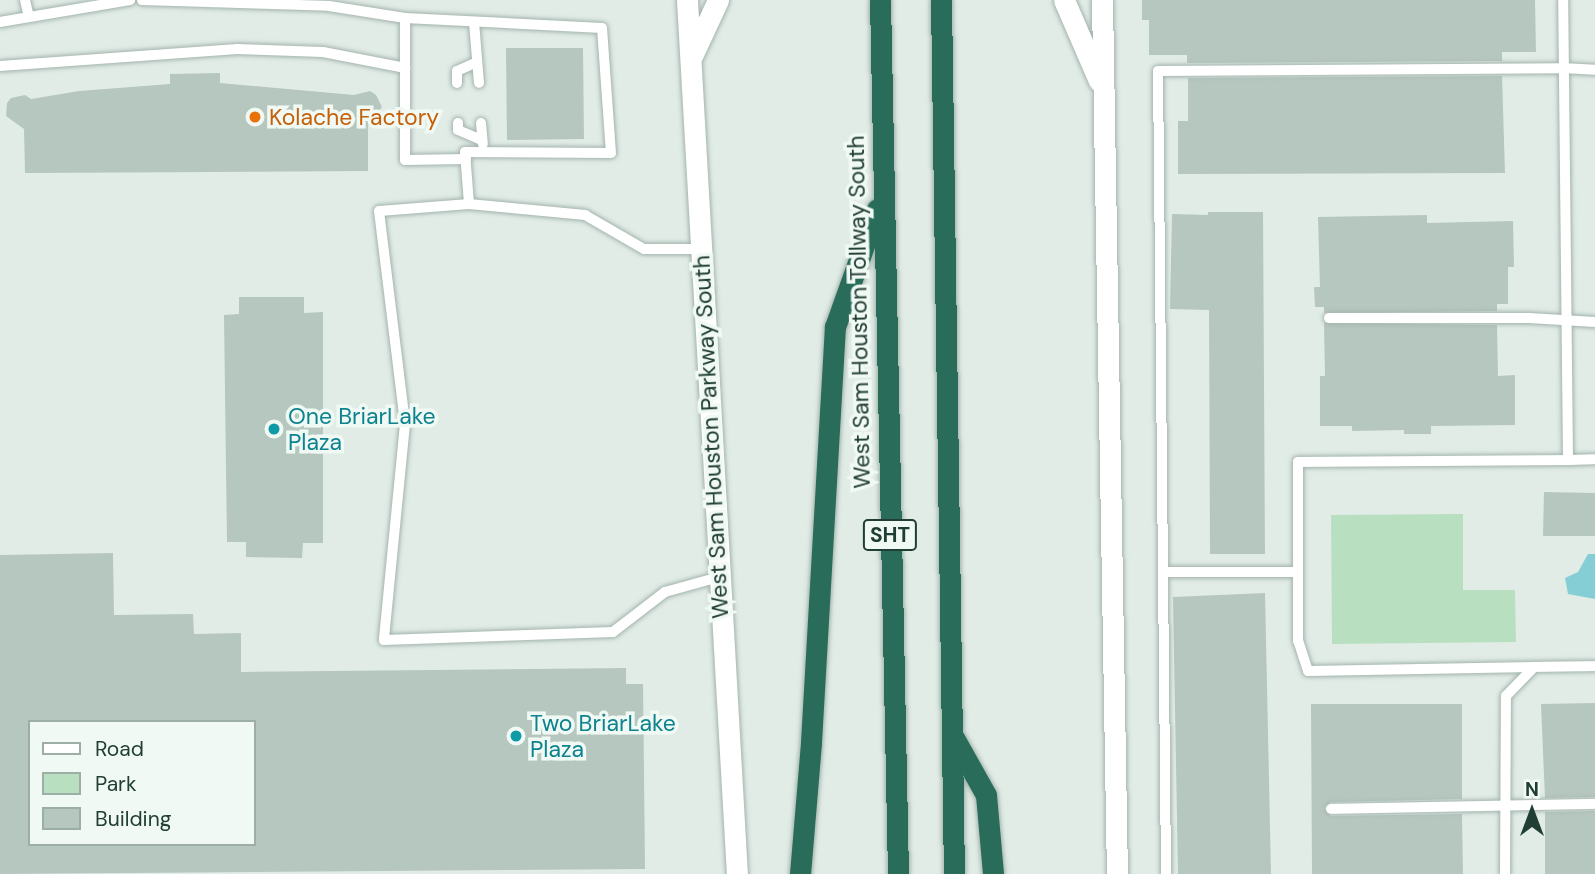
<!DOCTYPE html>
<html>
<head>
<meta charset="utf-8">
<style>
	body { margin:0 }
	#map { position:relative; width:1595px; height:874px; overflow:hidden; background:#e1ece6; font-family:"DM Sans",sans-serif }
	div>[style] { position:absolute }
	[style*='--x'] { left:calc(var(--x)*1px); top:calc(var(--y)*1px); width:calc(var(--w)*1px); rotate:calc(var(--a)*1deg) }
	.green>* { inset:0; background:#b8dfc0 }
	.water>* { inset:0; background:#85ced5 }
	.building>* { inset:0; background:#b6c7bf }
	.roads { filter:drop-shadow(0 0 2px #a3b4ad) drop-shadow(0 0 2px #a3b4ad) }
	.lane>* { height:10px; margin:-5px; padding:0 5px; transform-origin:5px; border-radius:5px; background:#fff }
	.secondary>* { height:21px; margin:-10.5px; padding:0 10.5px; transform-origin:10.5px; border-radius:10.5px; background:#fff }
	.highway>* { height:21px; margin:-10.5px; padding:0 10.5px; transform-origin:10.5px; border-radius:10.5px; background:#2a6c5a }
	.dots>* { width:19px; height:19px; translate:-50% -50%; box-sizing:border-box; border:4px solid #f1f9f4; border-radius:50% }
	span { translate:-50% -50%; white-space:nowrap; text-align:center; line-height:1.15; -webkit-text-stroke:7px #f1f9f4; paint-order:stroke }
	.shield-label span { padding:2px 5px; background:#f1f9f4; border:2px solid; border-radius:5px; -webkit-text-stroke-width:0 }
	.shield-label { font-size:21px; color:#203e34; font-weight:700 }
	.food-label { font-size:23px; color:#c56008 }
	.left { translate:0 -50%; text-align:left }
	.street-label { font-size:23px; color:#203e34 }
	.culture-label { font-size:23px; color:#0d838f }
	.legend { position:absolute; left:28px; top:720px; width:228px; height:126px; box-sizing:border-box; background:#f1f9f4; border:2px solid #9daea7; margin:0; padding:9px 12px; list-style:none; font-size:21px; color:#203e34 }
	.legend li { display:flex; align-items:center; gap:14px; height:35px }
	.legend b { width:35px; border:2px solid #9daea7 }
	.north { position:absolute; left:1497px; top:776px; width:70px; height:70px; -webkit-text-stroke:5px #f1f9f4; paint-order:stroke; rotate:0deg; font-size:19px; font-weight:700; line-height:28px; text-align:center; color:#203e34 }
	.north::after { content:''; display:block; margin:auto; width:24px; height:32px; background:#203e34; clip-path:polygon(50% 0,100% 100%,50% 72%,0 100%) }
</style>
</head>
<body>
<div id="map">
	<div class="green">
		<div style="clip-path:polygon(1463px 514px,1463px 590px,1515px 590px,1516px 642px,1332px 644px,1331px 515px)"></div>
	</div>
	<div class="water">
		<div style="clip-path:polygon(1588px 554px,1595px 554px,1595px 599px,1568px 594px,1565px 578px,1578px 572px)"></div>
	</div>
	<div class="building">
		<div style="clip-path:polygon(1142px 0,1535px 0,1536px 52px,1502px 52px,1502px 61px,1187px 63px,1187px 55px,1149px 55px,1149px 20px,1142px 20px)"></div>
		<div style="clip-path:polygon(506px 48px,583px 48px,584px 139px,507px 140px)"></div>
		<div style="clip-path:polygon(220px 73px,220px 83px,354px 95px,370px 91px,376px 95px,382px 107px,368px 126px,368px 171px,25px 173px,24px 129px,6px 116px,7px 103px,11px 98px,25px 95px,31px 99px,79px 91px,170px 84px,170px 74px)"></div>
		<div style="clip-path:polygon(1502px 76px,1505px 173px,1178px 174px,1178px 121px,1188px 121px,1188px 78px)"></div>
		<div style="clip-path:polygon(1208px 212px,1263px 212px,1265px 554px,1210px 554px,1209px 310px,1170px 309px,1172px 214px,1208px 215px)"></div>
		<div style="clip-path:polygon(1427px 215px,1427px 223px,1513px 221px,1514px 267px,1508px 267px,1508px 304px,1497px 304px,1497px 311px,1324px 313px,1324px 307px,1315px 307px,1314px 287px,1320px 287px,1318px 217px)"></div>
		<div style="clip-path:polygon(239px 297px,304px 297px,304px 313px,323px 312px,323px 543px,303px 543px,302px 558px,246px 557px,246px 542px,227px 542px,224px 315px,239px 314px)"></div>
		<div style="clip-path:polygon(1324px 323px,1497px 325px,1498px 376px,1515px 375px,1515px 425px,1431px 426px,1431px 434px,1404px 434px,1404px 430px,1352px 431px,1352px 426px,1320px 426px,1320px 376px,1325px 376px)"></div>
		<div style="clip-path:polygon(1544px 492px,1595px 493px,1595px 536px,1543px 536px)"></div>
		<div style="clip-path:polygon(evenodd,113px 553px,114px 615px,193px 614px,194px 634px,241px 633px,241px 672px,626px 668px,626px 684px,643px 684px,645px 869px,0 874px,0 555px,113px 553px,30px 722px,254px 722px,254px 844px,30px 844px,30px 722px)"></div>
		<div style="clip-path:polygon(1265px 593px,1271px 874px,1178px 874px,1173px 597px)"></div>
		<div style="clip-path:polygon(1595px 703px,1595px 797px,1545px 798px,1541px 704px)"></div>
		<div style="clip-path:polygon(1311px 704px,1462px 704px,1462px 799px,1331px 802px,1324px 808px,1331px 816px,1462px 814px,1463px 874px,1312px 874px)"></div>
		<div style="clip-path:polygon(1595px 811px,1595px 874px,1545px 874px,1545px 812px)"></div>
	</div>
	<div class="roads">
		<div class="lane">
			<div style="--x:25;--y:0;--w:17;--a:77"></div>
			<div style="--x:142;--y:0;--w:187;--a:1.8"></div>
			<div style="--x:329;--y:6;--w:77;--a:9"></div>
			<div style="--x:405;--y:18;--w:197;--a:2.9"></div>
			<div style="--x:602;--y:28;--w:125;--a:85.9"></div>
			<div style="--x:611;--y:153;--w:146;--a:-179.6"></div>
			<div style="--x:465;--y:152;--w:52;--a:85.6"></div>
			<div style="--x:469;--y:204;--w:117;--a:5.4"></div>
			<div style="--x:585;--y:215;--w:68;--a:30"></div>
			<div style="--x:644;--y:249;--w:56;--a:0"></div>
			<div style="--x:405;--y:18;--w:142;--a:90"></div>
			<div style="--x:405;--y:160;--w:61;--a:-0.9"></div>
			<div style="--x:0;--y:22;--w:132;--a:-9.6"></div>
			<div style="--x:474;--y:22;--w:61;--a:85.3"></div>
			<div style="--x:0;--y:66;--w:238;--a:-4.1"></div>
			<div style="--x:237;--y:49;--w:86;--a:2"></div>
			<div style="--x:323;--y:52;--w:84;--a:11"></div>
			<div style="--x:457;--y:83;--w:12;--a:-90"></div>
			<div style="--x:457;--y:71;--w:22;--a:-24"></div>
			<div style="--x:458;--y:123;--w:7;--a:90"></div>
			<div style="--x:458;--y:130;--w:26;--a:23"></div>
			<div style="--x:481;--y:123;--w:21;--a:85"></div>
			<div style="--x:469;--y:204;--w:90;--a:175.6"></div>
			<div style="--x:379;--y:211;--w:215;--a:83"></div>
			<div style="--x:405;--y:424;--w:217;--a:95.6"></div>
			<div style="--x:384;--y:640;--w:229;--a:-2"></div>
			<div style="--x:613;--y:632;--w:66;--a:-37.6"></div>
			<div style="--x:665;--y:592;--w:56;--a:-15.5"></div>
			<div style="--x:1329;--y:318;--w:200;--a:0"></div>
			<div style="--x:1529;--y:318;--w:66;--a:3.5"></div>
			<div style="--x:1568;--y:460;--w:27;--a:-2"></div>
			<div style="--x:1163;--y:572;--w:135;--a:0"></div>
			<div style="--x:1534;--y:667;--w:226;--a:179"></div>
			<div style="--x:1308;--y:671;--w:32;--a:-108"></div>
			<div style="--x:1298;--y:641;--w:179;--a:-90"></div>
			<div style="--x:1298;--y:462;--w:270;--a:-0.4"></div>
			<div style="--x:1568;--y:460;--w:460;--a:-90.6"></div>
			<div style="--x:1331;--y:809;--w:264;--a:-1.1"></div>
			<div style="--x:1166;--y:874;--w:803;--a:-90.57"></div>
			<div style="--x:1158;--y:71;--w:404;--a:-0.4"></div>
			<div style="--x:1562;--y:68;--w:33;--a:3"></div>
			<div style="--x:1505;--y:874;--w:178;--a:-89.7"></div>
			<div style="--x:1506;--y:696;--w:40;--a:-46"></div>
			<div style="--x:1534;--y:667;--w:61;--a:-0.9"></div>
		</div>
		<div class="secondary">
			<div style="--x:687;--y:0;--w:875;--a:86.73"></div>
			<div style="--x:1064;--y:0;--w:88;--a:66.6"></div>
			<div style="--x:1102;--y:0;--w:874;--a:89.02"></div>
			<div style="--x:691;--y:58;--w:64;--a:-65"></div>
		</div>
		<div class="highway">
			<div style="--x:880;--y:0;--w:874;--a:88.82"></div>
			<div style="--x:941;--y:0;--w:874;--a:89.15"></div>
			<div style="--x:954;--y:738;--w:65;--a:60.7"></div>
			<div style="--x:986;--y:795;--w:79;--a:84.9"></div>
			<div style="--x:800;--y:874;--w:132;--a:-85.2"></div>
			<div style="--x:811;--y:742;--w:416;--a:-86.7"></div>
			<div style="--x:835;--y:327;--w:125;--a:-70.4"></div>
		</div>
	</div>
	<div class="dots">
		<div style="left:255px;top:117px;background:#e8710a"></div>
		<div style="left:274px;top:429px;background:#0f9aa8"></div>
		<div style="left:516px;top:736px;background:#0f9aa8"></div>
	</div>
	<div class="shield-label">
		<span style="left:890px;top:535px">SHT</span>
	</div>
	<div class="food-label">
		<span class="left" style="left:269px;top:117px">Kolache Factory</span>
	</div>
	<div class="street-label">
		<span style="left:859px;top:312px;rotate:-91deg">West Sam Houston Tollway South</span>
		<span style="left:711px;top:437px;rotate:-93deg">West Sam Houston Parkway South</span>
	</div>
	<div class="culture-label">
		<span class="left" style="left:288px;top:429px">One BriarLake<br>Plaza</span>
		<span class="left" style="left:530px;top:736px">Two BriarLake<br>Plaza</span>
	</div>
	<ul class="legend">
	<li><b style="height:9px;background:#fff"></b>Road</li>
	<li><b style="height:19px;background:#b8dfc0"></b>Park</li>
	<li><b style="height:19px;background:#b6c7bf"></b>Building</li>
	</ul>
	<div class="north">N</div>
</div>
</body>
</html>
